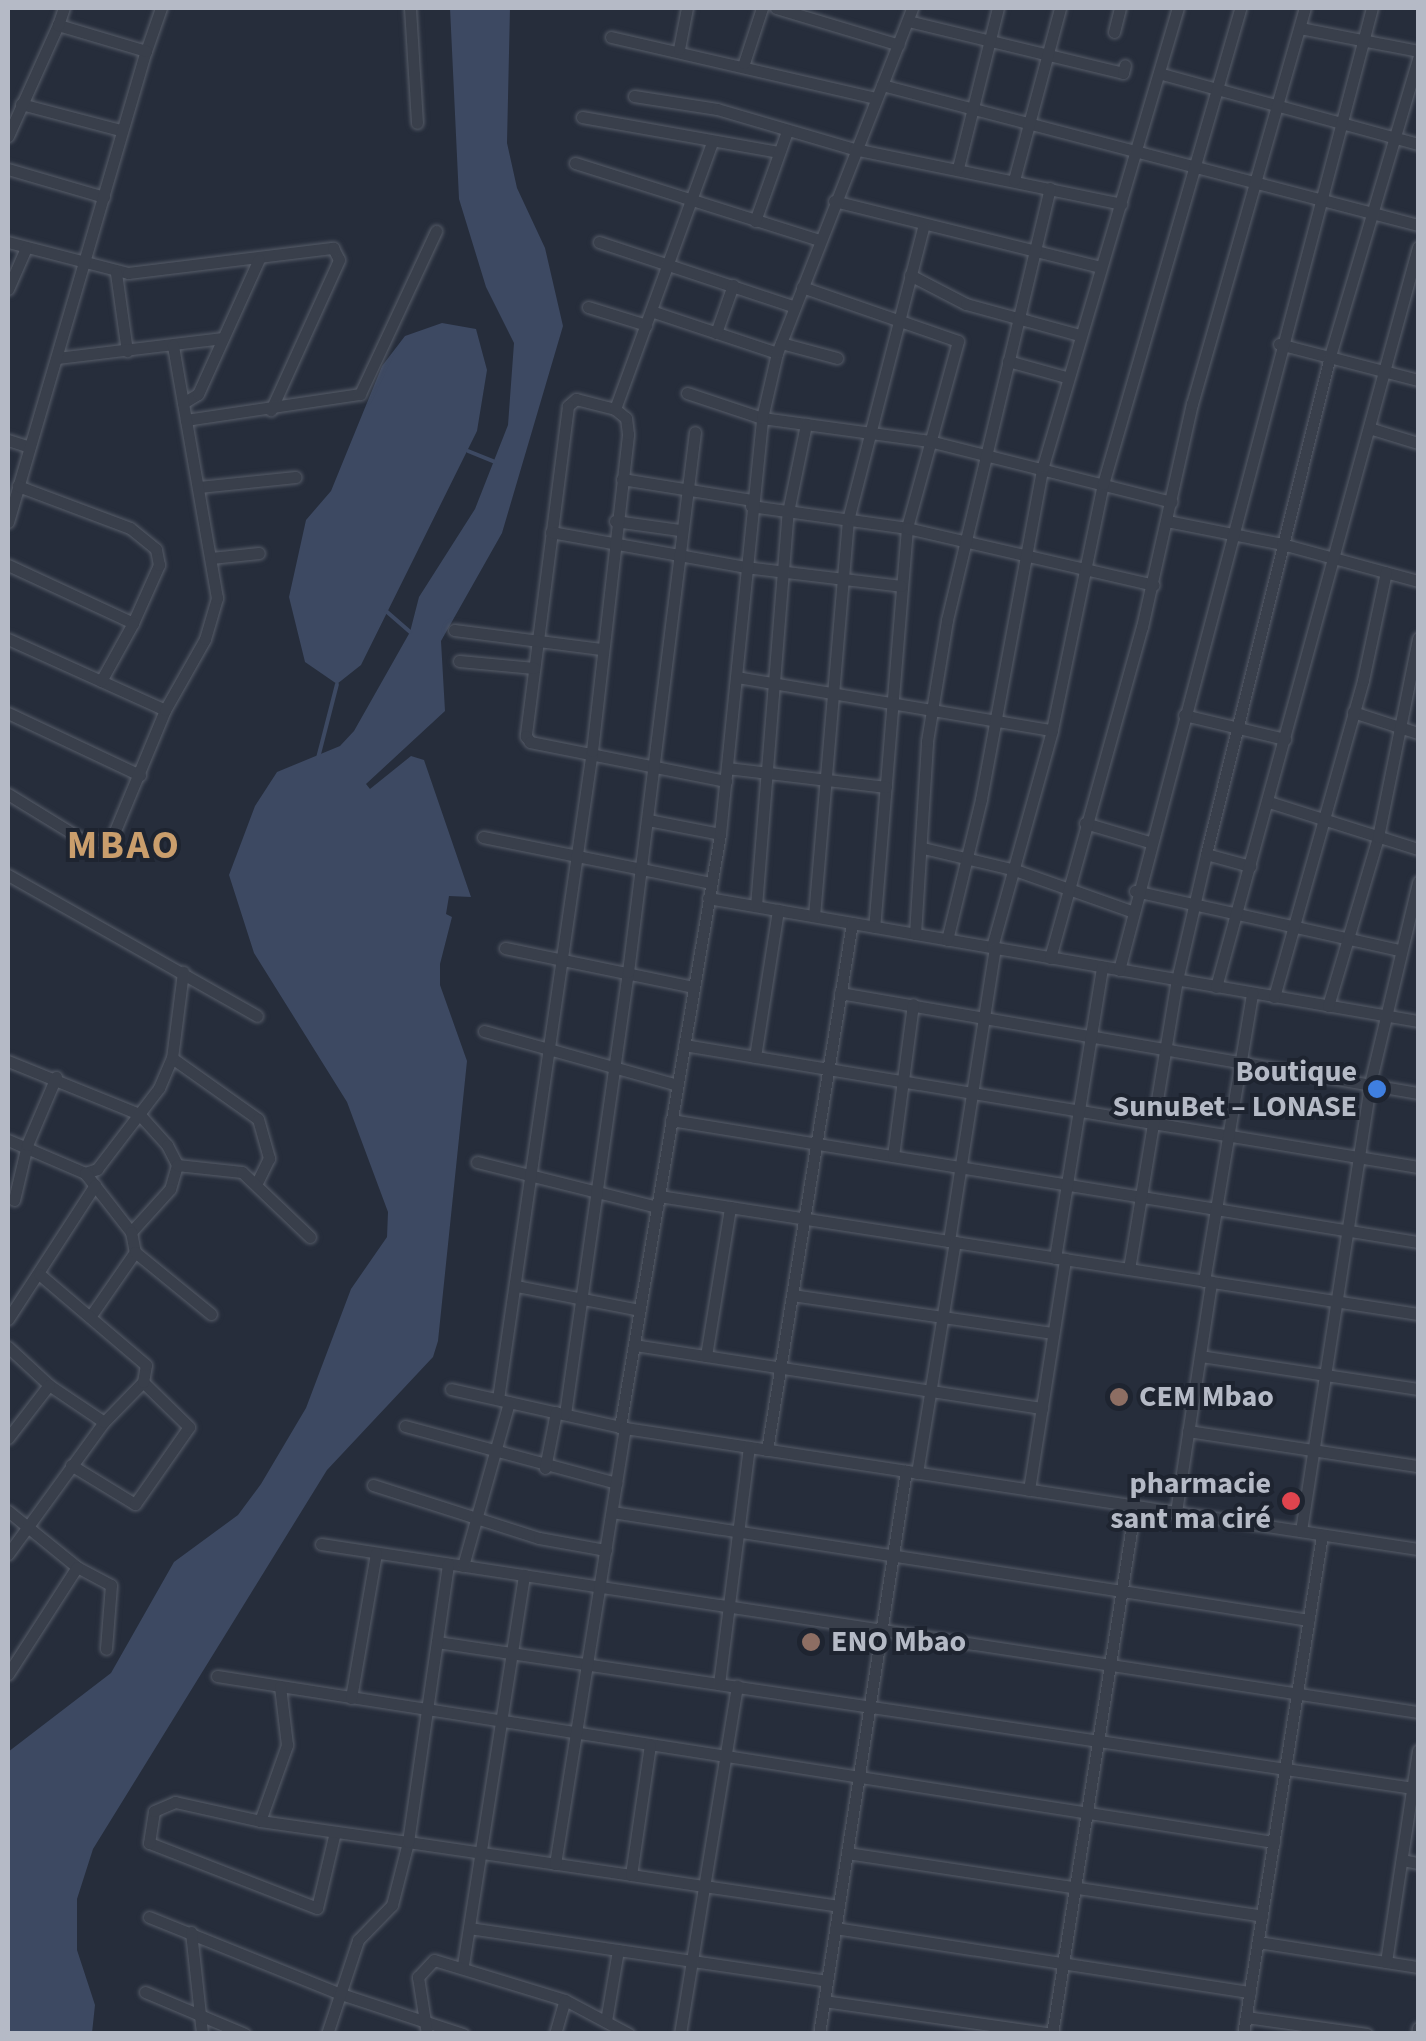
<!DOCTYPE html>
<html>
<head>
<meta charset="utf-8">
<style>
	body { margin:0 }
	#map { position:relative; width:1426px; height:2041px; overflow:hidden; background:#262d3b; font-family:"Source Sans 3",sans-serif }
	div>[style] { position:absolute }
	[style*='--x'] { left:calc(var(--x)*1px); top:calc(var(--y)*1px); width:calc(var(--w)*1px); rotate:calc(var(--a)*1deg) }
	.water>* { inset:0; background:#3d4962 }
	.stream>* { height:4px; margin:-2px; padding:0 2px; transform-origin:2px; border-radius:2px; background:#3d4962 }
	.roads { filter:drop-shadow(0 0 2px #575d69) drop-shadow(0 0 2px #575d69) }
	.street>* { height:11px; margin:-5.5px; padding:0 5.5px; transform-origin:5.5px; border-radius:5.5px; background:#393f4b }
	.dots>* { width:28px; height:28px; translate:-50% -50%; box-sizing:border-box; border:5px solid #1e2430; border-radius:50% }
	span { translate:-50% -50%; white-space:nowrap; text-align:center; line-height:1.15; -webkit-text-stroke:8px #1e2430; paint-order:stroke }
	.poi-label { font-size:30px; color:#b5bac6; font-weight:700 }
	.right { translate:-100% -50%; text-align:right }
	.left { translate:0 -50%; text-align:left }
	.district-label { font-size:40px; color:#ca9e6c; font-weight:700; letter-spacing:2.5px }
	.frame { position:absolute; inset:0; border:10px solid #b5bac6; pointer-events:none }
</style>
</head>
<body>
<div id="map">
	<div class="water">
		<div style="clip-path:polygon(450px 8px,510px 8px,507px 143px,517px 188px,545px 248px,563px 326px,502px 533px,441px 641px,445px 711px,366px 784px,370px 789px,411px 756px,424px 760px,471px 897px,449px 896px,446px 914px,452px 917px,440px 964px,440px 985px,467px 1061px,438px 1341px,433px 1357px,327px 1470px,93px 1849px,77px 1899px,77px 1950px,95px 2005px,92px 2033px,8px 2033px,8px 1752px,111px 1673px,174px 1562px,238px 1515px,261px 1484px,306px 1408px,351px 1289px,387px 1237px,388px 1212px,347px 1102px,254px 953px,229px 875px,255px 806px,277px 772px,340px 746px,354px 731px,410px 632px,419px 597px,475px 509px,508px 425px,514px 343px,486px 287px,459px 199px)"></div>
		<div style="clip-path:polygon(442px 323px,476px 329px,487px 370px,477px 431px,361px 665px,337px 684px,305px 662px,289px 597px,306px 520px,331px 491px,382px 366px,405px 336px)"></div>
	</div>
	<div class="stream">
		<div style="--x:468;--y:451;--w:29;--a:22"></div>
		<div style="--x:386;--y:611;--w:32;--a:41"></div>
		<div style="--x:318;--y:758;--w:76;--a:-75.6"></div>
	</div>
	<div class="roads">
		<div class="street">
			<div style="--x:410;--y:8;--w:115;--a:86.5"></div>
			<div style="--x:776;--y:8;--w:128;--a:16.7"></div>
			<div style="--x:908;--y:21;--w:221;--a:13.6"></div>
			<div style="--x:1123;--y:73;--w:8;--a:-76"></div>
			<div style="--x:1300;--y:28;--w:120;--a:11"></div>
			<div style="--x:1114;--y:32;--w:25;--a:-76"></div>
			<div style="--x:611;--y:37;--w:272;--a:13"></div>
			<div style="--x:679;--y:49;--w:42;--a:-79"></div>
			<div style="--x:146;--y:51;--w:46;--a:-70.8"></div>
			<div style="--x:744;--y:63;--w:58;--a:-71.9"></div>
			<div style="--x:1162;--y:74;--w:265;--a:15.3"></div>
			<div style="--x:882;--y:85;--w:554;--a:14.64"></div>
			<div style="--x:634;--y:96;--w:84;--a:8.9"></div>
			<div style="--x:717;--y:109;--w:143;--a:16.3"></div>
			<div style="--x:854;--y:149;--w:273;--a:11.6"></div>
			<div style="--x:21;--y:104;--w:102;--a:14.7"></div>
			<div style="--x:582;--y:117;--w:199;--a:10.1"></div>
			<div style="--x:8;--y:136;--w:122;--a:-65.8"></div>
			<div style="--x:575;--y:163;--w:256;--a:17.5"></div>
			<div style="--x:958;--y:168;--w:165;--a:-76"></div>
			<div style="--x:8;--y:169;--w:100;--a:16.3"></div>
			<div style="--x:1014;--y:180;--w:178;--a:-75"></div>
			<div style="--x:834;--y:201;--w:274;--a:13.9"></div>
			<div style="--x:755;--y:221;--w:96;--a:-70.4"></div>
			<div style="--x:8;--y:242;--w:124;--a:14.5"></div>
			<div style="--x:128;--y:273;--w:207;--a:-7"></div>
			<div style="--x:333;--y:248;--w:13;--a:63"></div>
			<div style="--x:339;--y:260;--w:165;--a:114.4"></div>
			<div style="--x:599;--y:242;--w:206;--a:18.3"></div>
			<div style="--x:116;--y:273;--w:79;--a:82"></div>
			<div style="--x:910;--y:275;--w:63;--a:27.4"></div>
			<div style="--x:966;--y:304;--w:117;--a:15.3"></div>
			<div style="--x:802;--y:287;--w:165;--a:19.1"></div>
			<div style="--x:958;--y:341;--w:194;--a:105.3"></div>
			<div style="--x:907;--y:528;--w:400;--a:94.7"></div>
			<div style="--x:8;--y:289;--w:45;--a:-66.3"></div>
			<div style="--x:588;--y:307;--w:61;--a:17.2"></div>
			<div style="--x:651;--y:311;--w:133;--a:18.4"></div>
			<div style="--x:716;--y:333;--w:51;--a:-70.5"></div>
			<div style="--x:781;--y:343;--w:58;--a:15"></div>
			<div style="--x:1279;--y:344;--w:144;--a:14.5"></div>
			<div style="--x:57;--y:358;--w:167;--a:-6.9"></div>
			<div style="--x:1008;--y:361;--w:60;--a:15.4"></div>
			<div style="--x:687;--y:393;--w:79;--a:18.4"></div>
			<div style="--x:762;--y:418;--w:169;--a:7.8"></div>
			<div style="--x:929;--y:441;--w:250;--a:14.1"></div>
			<div style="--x:183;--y:403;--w:17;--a:-31"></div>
			<div style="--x:198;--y:394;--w:148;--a:-65.7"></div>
			<div style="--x:615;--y:409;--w:40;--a:-165.6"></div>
			<div style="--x:576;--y:399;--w:11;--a:139"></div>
			<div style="--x:568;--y:406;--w:333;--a:97.3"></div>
			<div style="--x:526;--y:736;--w:7;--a:56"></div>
			<div style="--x:530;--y:742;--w:200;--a:11.3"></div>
			<div style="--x:186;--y:420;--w:176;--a:-8.5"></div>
			<div style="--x:360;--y:394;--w:180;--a:-65"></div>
			<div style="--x:1369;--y:428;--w:51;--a:17"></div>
			<div style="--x:8;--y:440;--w:22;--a:18"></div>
			<div style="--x:622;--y:479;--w:131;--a:9.2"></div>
			<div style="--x:199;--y:487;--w:97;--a:-5.9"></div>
			<div style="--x:751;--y:506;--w:158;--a:8"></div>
			<div style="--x:907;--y:528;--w:253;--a:13"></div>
			<div style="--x:615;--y:521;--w:65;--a:8"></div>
			<div style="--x:1167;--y:521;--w:117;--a:11.3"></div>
			<div style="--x:1282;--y:544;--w:141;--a:15.2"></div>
			<div style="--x:8;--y:522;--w:491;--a:-73.7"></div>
			<div style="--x:146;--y:51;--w:92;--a:-163.5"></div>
			<div style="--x:58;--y:25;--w:18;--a:-71"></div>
			<div style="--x:551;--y:532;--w:197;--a:10.2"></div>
			<div style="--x:745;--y:567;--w:157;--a:6.9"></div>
			<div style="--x:211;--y:558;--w:48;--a:-5.9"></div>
			<div style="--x:8;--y:565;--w:138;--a:24.9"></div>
			<div style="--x:133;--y:623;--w:64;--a:-65.9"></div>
			<div style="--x:159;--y:565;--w:16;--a:-101"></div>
			<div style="--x:156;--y:549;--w:33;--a:-141"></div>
			<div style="--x:130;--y:528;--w:120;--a:-159.4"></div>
			<div style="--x:454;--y:630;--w:148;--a:7.4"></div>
			<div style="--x:8;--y:639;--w:172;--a:24.3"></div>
			<div style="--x:459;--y:661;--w:75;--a:5.3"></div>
			<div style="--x:737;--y:677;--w:319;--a:9.6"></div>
			<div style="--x:101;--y:681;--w:66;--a:-61.1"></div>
			<div style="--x:1353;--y:712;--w:68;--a:17.9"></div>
			<div style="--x:8;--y:713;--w:146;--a:25.2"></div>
			<div style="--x:1184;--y:715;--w:104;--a:13.4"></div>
			<div style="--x:727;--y:768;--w:160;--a:6.8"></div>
			<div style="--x:8;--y:794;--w:94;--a:31.5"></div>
			<div style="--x:88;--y:843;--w:25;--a:-12"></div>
			<div style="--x:112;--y:838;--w:139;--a:-67.5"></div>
			<div style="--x:165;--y:710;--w:81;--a:-60.6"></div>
			<div style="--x:205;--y:639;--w:43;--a:-73.7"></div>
			<div style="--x:217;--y:598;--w:257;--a:-99.9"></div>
			<div style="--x:1269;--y:802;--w:156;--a:17.5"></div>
			<div style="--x:648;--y:820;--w:73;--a:11"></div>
			<div style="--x:1085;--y:823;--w:67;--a:16.5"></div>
			<div style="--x:483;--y:837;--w:233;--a:11.4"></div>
			<div style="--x:923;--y:848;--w:95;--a:13.4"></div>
			<div style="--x:1015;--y:870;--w:123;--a:19.5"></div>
			<div style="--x:1206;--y:854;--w:46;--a:15.3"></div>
			<div style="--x:8;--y:875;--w:286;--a:29.5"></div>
			<div style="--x:1135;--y:891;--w:271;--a:12.6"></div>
			<div style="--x:708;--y:898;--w:721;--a:9.83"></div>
			<div style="--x:756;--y:906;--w:395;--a:-85.4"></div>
			<div style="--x:788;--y:512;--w:90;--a:-78.4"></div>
			<div style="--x:814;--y:916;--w:397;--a:-85.1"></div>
			<div style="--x:848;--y:520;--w:302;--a:-75.6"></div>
			<div style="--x:915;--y:934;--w:193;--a:-86.4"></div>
			<div style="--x:927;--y:741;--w:123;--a:-80.6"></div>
			<div style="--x:947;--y:620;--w:444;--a:-76.6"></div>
			<div style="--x:947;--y:940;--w:145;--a:-76.4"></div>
			<div style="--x:981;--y:799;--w:339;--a:-79.5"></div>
			<div style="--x:1043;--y:466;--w:477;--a:-73.6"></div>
			<div style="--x:992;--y:947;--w:225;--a:-74.5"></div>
			<div style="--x:1052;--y:730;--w:251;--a:-78.3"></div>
			<div style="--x:1103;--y:484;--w:495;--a:-73.9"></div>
			<div style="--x:505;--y:948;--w:193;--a:11.7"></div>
			<div style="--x:1050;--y:958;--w:344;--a:-74.5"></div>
			<div style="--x:1142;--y:627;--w:229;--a:-77.4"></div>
			<div style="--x:1192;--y:404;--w:412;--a:-74.1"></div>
			<div style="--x:1119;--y:970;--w:995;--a:-75.27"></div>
			<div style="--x:1216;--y:987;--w:767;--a:-74.73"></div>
			<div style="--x:840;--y:993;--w:587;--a:9.82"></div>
			<div style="--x:1274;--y:997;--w:329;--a:-74.3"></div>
			<div style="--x:1363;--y:680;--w:110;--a:-78"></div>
			<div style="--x:1328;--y:1006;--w:176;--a:-73.5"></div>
			<div style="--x:1378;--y:837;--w:203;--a:-78.6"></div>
			<div style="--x:484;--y:1031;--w:200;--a:15.6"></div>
			<div style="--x:684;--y:1045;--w:744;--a:9.44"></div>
			<div style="--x:755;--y:1057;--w:149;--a:-81.1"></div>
			<div style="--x:172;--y:1058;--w:105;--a:35.3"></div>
			<div style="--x:258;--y:1119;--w:41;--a:74.2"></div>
			<div style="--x:269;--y:1158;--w:25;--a:116"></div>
			<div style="--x:8;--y:1061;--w:141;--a:22"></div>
			<div style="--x:139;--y:1114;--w:42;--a:47.9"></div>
			<div style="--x:167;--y:1145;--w:22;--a:63"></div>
			<div style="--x:177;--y:1165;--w:25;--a:106"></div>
			<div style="--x:170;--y:1189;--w:58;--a:132.2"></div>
			<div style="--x:671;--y:1120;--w:757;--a:9.28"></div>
			<div style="--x:8;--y:1140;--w:84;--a:23.2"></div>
			<div style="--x:85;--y:1173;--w:13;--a:-18"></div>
			<div style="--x:97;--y:1169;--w:102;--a:-52.6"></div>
			<div style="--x:159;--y:1088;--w:33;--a:-67"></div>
			<div style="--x:172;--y:1058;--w:87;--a:-82.7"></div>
			<div style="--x:893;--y:1156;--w:153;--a:-82.5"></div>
			<div style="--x:477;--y:1162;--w:186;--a:14"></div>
			<div style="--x:177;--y:1165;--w:65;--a:6.1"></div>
			<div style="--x:242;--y:1172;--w:94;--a:43.7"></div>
			<div style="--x:85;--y:1173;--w:75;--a:52.1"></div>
			<div style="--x:131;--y:1232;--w:20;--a:79"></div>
			<div style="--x:135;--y:1252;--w:79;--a:124.7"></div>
			<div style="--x:659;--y:1196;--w:768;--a:8.84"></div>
			<div style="--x:14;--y:1200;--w:57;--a:-76.7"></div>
			<div style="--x:27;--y:1145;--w:74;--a:-66.9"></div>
			<div style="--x:949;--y:1241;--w:297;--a:-81.1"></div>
			<div style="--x:135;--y:1252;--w:98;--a:39.2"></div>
			<div style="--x:1055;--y:1258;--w:295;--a:-80.8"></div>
			<div style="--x:1129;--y:1269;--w:293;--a:-80.6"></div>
			<div style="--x:1177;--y:980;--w:129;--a:-77"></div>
			<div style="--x:1206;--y:854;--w:513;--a:-76.02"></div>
			<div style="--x:1330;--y:356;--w:311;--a:-73.5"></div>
			<div style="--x:1204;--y:1281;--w:292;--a:-80.5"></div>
			<div style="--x:516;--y:1286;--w:125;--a:11"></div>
			<div style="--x:792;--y:1295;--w:264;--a:8.3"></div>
			<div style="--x:8;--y:1319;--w:160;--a:-57"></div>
			<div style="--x:634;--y:1345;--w:413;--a:8.8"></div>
			<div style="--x:8;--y:1347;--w:56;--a:42.8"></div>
			<div style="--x:49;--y:1385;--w:66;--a:33.9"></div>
			<div style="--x:706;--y:1356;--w:151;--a:-80.8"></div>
			<div style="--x:1200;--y:1356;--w:220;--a:8.6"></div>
			<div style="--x:451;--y:1389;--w:178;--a:12.6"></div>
			<div style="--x:625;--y:1428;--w:802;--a:8.68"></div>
			<div style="--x:498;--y:1399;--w:655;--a:-81.75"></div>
			<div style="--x:592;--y:751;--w:319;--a:-83.5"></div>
			<div style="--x:628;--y:434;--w:16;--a:-97"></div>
			<div style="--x:626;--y:418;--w:14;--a:-141"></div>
			<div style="--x:615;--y:409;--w:284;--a:-70"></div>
			<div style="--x:565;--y:1414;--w:446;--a:-81.9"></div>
			<div style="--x:628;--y:972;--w:544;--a:-82.93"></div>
			<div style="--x:405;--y:1426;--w:219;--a:15.1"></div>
			<div style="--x:620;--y:1427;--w:601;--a:-80.43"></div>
			<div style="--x:720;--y:834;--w:418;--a:-84.2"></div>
			<div style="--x:762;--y:418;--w:67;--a:-77"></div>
			<div style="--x:777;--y:353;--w:370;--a:-68.6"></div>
			<div style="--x:1188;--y:1431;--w:233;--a:8.7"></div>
			<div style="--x:8;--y:1438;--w:67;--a:-52.3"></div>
			<div style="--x:767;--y:1450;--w:534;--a:-80.84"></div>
			<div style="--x:71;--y:1465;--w:75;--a:31.4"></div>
			<div style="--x:135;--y:1504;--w:94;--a:-55"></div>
			<div style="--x:189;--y:1427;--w:64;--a:-135.6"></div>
			<div style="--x:545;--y:1468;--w:57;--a:-78.9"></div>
			<div style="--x:917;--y:1473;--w:234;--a:-80.7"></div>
			<div style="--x:373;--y:1485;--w:174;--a:17.7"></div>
			<div style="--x:539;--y:1538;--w:68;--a:10.2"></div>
			<div style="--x:1029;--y:1490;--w:234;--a:-81.1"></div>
			<div style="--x:8;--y:1511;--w:89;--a:39.1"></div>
			<div style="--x:77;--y:1567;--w:38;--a:28"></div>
			<div style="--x:111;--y:1585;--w:64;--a:94.5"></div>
			<div style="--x:612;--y:1512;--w:705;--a:8.81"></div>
			<div style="--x:1176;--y:1512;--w:233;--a:-81.3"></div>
			<div style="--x:1301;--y:1531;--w:452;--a:-81.2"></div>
			<div style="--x:1370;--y:1084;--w:208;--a:-76.6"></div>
			<div style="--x:321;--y:1544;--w:1110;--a:8.71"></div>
			<div style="--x:8;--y:1554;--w:163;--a:-54"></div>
			<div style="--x:104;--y:1422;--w:56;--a:-45.7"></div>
			<div style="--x:143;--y:1382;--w:17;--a:-80"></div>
			<div style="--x:146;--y:1365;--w:140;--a:-139.6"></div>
			<div style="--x:463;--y:1566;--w:170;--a:-74.3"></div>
			<div style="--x:437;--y:1642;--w:987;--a:8.51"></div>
			<div style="--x:8;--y:1674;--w:127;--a:-57.2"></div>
			<div style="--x:217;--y:1676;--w:1070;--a:8.93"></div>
			<div style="--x:719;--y:1684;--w:239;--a:-82.8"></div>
			<div style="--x:351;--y:1698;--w:147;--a:-80.2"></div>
			<div style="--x:260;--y:1821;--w:81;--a:-70.4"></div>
			<div style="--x:287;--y:1745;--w:59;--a:-96.8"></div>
			<div style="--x:335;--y:1832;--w:78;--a:103.3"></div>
			<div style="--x:317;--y:1908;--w:180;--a:-158.8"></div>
			<div style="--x:149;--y:1843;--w:32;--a:-81"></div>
			<div style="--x:154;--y:1811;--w:23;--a:-23"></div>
			<div style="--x:175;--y:1802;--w:87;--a:12.6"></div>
			<div style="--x:260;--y:1821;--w:149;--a:8.1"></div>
			<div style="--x:408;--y:1842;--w:225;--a:8.4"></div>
			<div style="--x:631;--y:1875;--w:74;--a:8.6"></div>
			<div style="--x:704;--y:1886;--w:136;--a:8.4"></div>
			<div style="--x:847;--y:1853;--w:420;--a:8.6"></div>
			<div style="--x:1402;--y:1860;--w:16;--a:11"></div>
			<div style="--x:555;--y:1864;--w:442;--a:-80.9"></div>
			<div style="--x:631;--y:1875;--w:131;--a:-81.7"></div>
			<div style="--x:149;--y:1917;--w:204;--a:21.9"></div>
			<div style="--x:338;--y:1993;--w:132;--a:18.2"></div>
			<div style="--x:469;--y:1928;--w:362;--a:8.4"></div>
			<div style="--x:835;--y:1928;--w:420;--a:8.8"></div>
			<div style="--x:191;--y:1932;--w:103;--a:83.8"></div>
			<div style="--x:1258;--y:1942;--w:162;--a:8.9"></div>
			<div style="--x:1386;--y:1962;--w:214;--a:-81.4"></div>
			<div style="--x:463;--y:1965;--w:395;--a:-81.1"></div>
			<div style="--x:145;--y:1992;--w:108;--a:22.8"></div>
			<div style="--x:824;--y:2001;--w:231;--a:8.2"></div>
			<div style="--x:1246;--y:2017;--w:122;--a:8"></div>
			<div style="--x:606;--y:2021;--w:72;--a:-80.4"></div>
			<div style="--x:327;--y:2034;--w:99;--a:-71.7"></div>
			<div style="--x:358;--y:1940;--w:49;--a:-45.8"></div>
			<div style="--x:392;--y:1905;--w:65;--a:-75.7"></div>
			<div style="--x:408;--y:1842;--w:281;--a:-81.8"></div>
			<div style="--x:427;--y:2034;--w:58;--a:-99"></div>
			<div style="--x:418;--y:1977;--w:23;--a:-47"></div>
			<div style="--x:434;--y:1960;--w:137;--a:17"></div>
			<div style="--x:565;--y:2000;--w:72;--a:28"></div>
			<div style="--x:555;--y:2034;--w:35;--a:-74"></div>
			<div style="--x:680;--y:2034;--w:353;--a:-80.7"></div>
			<div style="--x:819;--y:2034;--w:570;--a:-81.22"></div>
			<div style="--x:1052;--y:2034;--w:534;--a:-81.07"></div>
			<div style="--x:1243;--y:2034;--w:505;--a:-81"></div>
			<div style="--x:1417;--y:2034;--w:6;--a:-81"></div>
		</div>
	</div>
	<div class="dots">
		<div style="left:1377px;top:1089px;background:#3f7fe0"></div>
		<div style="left:1119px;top:1397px;background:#8d6e63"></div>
		<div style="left:1291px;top:1501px;background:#e0444e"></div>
		<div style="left:811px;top:1642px;background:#8d6e63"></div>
	</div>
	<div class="poi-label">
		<span class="right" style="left:1357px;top:1089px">Boutique<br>SunuBet – LONASE</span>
		<span class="left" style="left:1139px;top:1397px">CEM Mbao</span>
		<span class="right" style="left:1271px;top:1501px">pharmacie<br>sant ma ciré</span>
		<span class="left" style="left:831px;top:1642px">ENO Mbao</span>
	</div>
	<div class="district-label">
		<span style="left:124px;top:846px">MBAO</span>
	</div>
	<div class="frame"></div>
</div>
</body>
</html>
